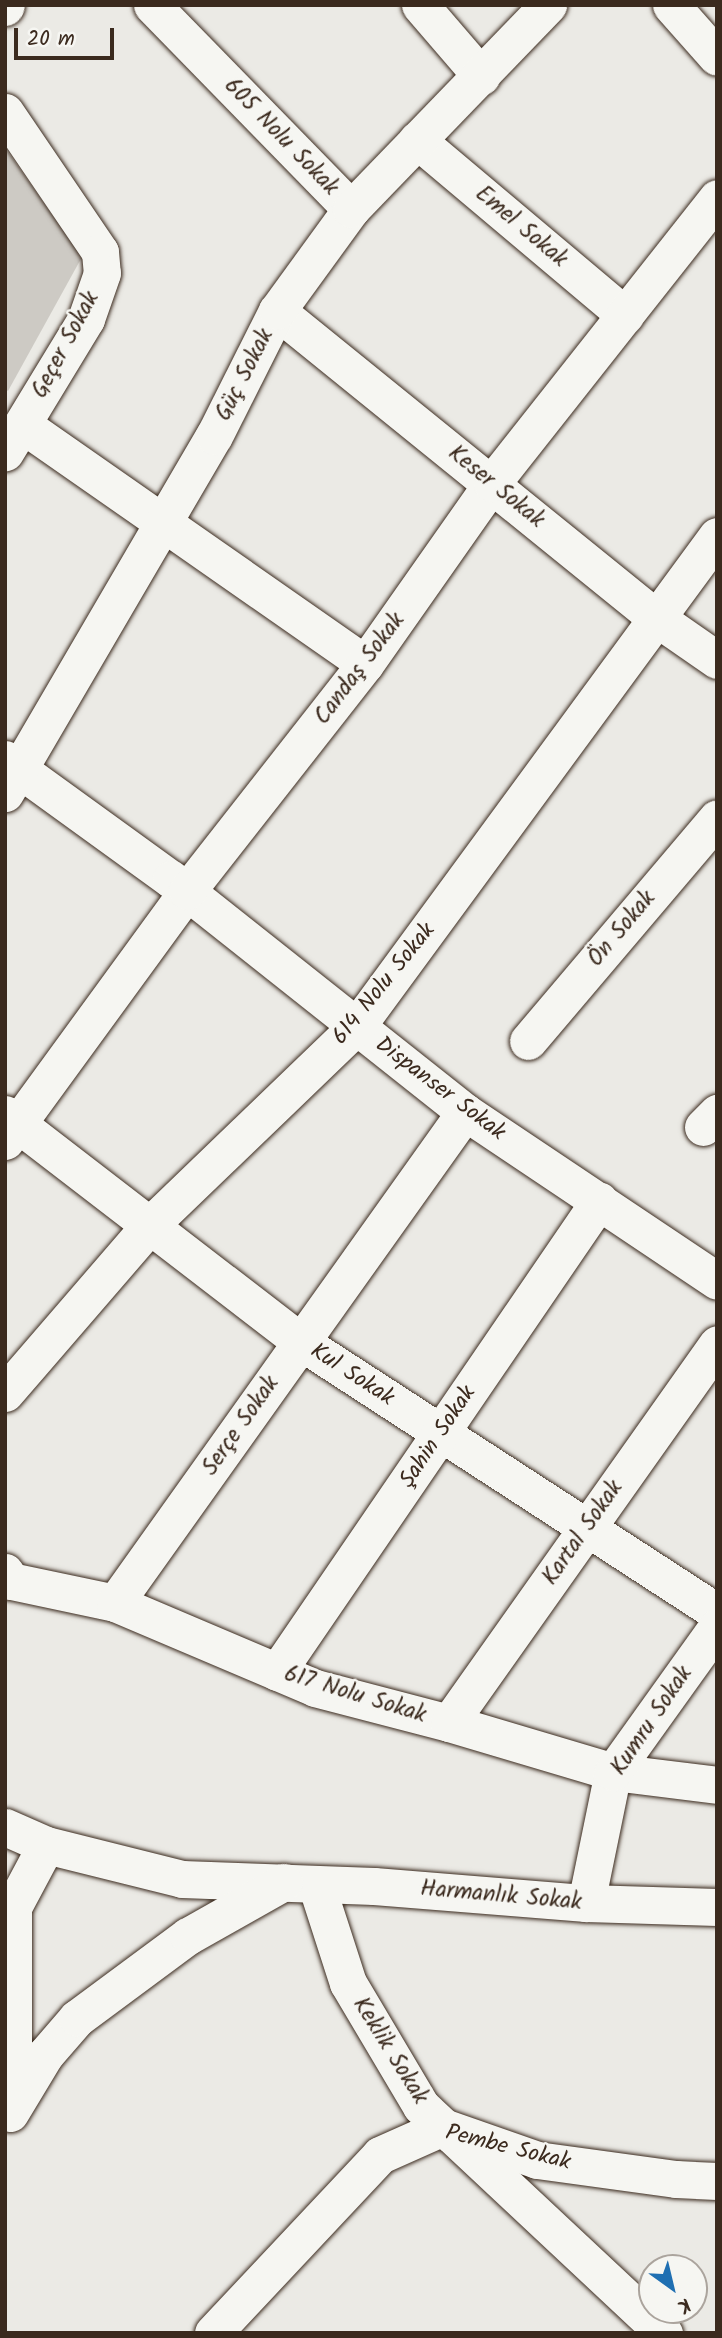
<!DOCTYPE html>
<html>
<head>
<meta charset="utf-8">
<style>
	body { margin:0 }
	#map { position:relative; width:722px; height:2338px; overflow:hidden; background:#ebeae5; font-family:Kalam,sans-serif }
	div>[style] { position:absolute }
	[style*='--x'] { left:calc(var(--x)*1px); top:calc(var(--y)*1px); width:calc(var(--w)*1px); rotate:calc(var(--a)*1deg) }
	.green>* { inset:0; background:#cdcac4 }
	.roads { filter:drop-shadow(0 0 2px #3b2a1e) drop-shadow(0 0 2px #3b2a1e) }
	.minor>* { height:37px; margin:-18.5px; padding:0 18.5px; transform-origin:18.5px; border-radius:18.5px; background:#f6f6f2 }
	span { translate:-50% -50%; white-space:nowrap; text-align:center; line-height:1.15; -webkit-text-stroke:5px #f6f6f2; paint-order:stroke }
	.street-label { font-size:23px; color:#3b2a1e }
	.frame { position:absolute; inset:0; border:7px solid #3b2a1e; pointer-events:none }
	.north { position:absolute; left:638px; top:2254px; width:70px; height:70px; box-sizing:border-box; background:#f6f6f2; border:2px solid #aba49d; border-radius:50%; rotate:146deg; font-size:19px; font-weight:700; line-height:28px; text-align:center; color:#3b2a1e }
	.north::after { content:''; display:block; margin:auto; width:24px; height:32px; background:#1f6fb2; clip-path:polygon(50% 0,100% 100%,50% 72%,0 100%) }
	.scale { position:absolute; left:14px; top:28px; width:100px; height:32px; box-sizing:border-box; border:4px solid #3b2a1e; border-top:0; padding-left:9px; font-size:21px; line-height:24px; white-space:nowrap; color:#3b2a1e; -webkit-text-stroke:5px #f6f6f2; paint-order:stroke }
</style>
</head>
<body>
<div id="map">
	<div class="green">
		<div style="clip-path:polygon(5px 148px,82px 257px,8px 391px,5px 389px)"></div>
	</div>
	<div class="roads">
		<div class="minor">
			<div style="--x:152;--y:5;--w:285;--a:45.7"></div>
			<div style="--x:420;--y:5;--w:94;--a:49.3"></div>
			<div style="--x:671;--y:5;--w:69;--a:48.5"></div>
			<div style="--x:5;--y:7;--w:2;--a:-63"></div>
			<div style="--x:5;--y:112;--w:169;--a:55.8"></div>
			<div style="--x:100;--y:252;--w:21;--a:85"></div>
			<div style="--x:102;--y:273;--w:49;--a:109.2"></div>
			<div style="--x:86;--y:319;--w:156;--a:121.3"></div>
			<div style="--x:417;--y:140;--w:272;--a:40.1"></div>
			<div style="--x:277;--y:311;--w:490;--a:39"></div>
			<div style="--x:658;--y:619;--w:72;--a:34.8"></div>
			<div style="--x:23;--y:425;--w:417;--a:34.9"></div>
			<div style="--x:5;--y:759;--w:205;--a:35.9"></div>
			<div style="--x:171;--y:879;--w:375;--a:38.4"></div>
			<div style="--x:465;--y:1112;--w:303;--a:33.8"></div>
			<div style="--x:5;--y:793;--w:414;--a:-59.7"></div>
			<div style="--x:214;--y:436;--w:140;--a:-63.3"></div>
			<div style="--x:277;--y:311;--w:126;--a:-54"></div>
			<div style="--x:351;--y:209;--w:284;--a:-46"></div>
			<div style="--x:528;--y:1041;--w:292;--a:-49.7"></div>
			<div style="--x:5;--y:1114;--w:374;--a:37.6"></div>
			<div style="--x:301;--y:1342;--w:496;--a:33"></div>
			<div style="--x:703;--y:1127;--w:20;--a:-45"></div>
			<div style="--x:5;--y:1141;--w:309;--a:-53.9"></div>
			<div style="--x:187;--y:891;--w:288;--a:-51.9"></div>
			<div style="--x:365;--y:664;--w:221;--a:-54.9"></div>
			<div style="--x:492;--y:483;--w:363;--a:-51.7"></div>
			<div style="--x:5;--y:1393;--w:222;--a:-49.2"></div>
			<div style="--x:150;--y:1225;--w:287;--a:-43.9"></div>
			<div style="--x:357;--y:1026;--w:608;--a:-53.7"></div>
			<div style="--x:5;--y:1572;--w:11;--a:56"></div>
			<div style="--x:11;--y:1581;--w:106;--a:11.9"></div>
			<div style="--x:115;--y:1603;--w:217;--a:23"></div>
			<div style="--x:315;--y:1688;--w:138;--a:14.6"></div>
			<div style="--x:449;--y:1723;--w:171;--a:16.6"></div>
			<div style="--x:613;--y:1772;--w:105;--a:7.1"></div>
			<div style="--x:115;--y:1603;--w:603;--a:-54.52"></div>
			<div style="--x:277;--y:1672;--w:571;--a:-55.64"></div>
			<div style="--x:449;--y:1723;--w:464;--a:-54.7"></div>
			<div style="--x:5;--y:1827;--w:45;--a:23.7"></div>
			<div style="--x:316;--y:1884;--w:104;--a:72.1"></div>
			<div style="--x:348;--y:1983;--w:143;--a:59.3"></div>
			<div style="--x:421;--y:2106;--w:333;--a:43.1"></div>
			<div style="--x:586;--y:1903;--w:134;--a:-78.4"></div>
			<div style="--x:613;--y:1772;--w:178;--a:-54.4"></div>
			<div style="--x:5;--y:2099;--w:54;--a:-81.4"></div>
			<div style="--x:13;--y:2046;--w:139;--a:-90"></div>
			<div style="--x:13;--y:1907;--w:70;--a:-62"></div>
			<div style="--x:46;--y:1845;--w:140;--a:14"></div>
			<div style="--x:182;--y:1879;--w:192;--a:2.1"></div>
			<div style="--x:374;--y:1886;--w:213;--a:4.6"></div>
			<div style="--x:586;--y:1903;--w:131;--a:1.7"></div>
			<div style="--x:10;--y:2113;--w:68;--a:-58.9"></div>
			<div style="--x:45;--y:2055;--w:49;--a:-49.1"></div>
			<div style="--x:77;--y:2018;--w:138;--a:-36.5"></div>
			<div style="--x:188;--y:1936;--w:110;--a:-29.4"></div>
			<div style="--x:213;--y:2333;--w:244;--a:-46.8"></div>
			<div style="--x:380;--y:2155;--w:69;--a:-24"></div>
			<div style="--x:443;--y:2127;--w:100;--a:19.3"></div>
			<div style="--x:537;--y:2160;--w:140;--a:7.8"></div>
			<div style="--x:676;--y:2179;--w:41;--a:2.8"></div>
		</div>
	</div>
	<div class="street-label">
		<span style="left:281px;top:137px;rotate:46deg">605 Nolu Sokak</span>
		<span style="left:521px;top:227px;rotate:40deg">Emel Sokak</span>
		<span style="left:66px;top:345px;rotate:-62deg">Geçer Sokak</span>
		<span style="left:245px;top:375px;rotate:-63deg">Güç Sokak</span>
		<span style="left:496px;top:487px;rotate:39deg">Keser Sokak</span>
		<span style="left:360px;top:669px;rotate:-53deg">Candaş Sokak</span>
		<span style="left:622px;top:929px;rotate:-50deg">Ön Sokak</span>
		<span style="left:384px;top:984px;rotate:-51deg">614 Nolu Sokak</span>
		<span style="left:440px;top:1089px;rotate:37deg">Dispanser Sokak</span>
		<span style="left:352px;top:1375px;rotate:33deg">Kul Sokak</span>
		<span style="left:241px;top:1426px;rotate:-55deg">Serçe Sokak</span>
		<span style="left:438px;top:1437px;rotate:-56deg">Şahin Sokak</span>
		<span style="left:583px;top:1533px;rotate:-55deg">Kartal Sokak</span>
		<span style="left:355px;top:1695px;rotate:17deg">617 Nolu Sokak</span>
		<span style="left:652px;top:1721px;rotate:-56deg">Kumru Sokak</span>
		<span style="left:501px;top:1896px;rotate:5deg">Harmanlık Sokak</span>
		<span style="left:390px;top:2051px;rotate:58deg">Keklik Sokak</span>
		<span style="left:508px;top:2148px;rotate:14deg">Pembe Sokak</span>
	</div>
	<div class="frame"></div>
	<div class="north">K</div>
	<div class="scale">20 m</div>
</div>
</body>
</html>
